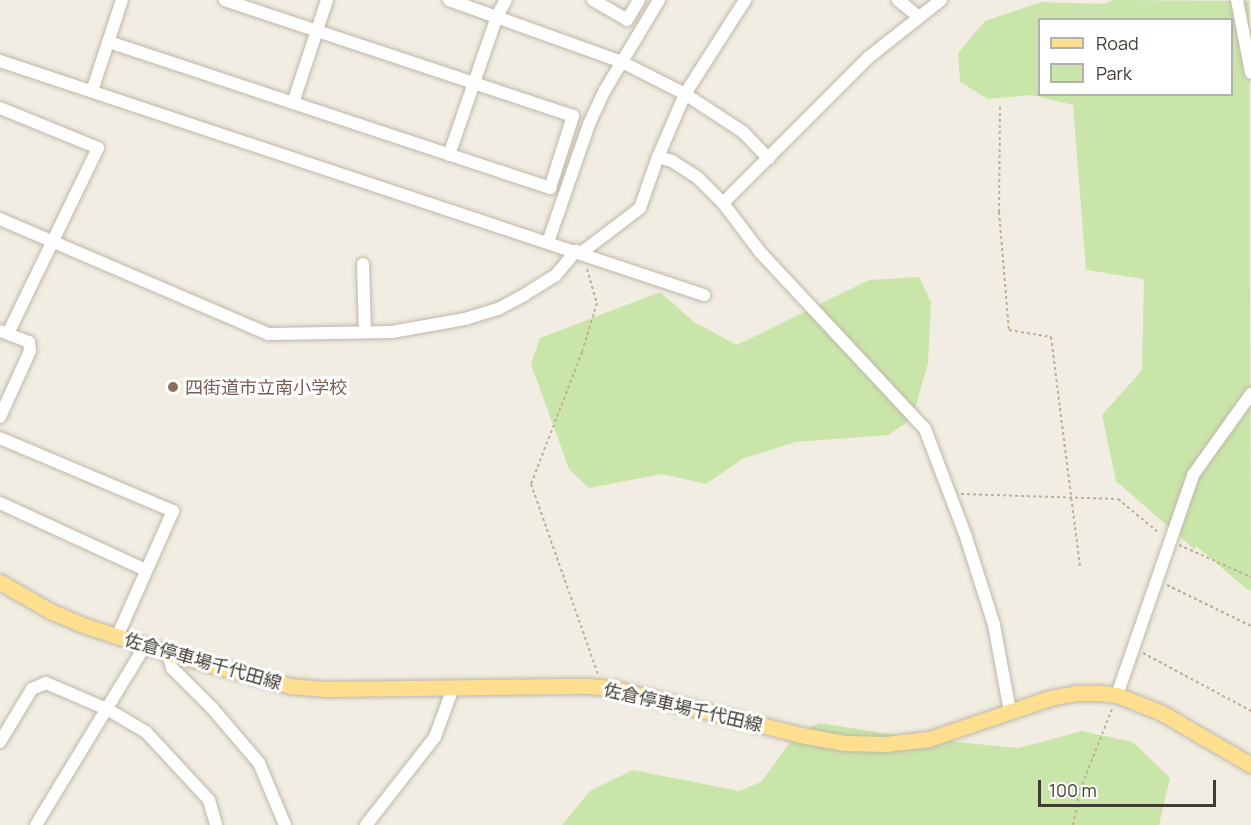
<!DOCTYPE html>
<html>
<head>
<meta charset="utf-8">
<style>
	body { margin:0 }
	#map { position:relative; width:1251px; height:825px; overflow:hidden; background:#f1ede2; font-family:Manrope,"Noto Sans JP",sans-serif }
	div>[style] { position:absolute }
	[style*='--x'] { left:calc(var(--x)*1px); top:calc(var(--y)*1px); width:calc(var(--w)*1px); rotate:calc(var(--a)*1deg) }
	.green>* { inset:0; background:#cae5aa }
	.path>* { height:2px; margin-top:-1px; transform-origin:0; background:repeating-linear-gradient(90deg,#bdb096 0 3px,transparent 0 6px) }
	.roads { filter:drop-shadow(0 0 2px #bfb7a8) drop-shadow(0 0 2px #bfb7a8) }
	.minor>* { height:12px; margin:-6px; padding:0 6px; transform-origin:6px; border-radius:6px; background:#fff }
	.major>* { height:15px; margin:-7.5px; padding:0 7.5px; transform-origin:7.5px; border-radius:7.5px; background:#fddf8f }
	.dots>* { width:16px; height:16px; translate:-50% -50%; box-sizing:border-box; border:3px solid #fff; border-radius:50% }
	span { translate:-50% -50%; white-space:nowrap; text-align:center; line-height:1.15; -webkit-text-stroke:6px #fff; paint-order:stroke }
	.education-label { font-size:18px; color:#785e54 }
	.left { translate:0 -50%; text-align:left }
	.street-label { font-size:18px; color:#423c33 }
	.legend { position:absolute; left:1038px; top:18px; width:195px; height:78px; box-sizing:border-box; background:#fff; border:2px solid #b3b1ad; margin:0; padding:8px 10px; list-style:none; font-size:18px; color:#423c33 }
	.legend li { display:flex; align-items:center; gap:12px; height:30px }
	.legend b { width:30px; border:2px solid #b3b1ad }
	.scale { position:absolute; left:1038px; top:780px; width:178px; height:27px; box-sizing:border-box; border:3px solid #423c33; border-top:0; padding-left:8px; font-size:18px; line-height:21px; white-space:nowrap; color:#423c33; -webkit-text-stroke:4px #fff; paint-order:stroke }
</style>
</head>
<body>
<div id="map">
	<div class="green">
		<div style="clip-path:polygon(evenodd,1113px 0,1249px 1px,1251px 589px,1249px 591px,1196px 546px,1194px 549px,1116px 481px,1102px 415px,1142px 370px,1144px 279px,1086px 270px,1073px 105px,1032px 95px,988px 99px,960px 82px,958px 53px,985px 21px,1041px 2px,1103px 4px,1113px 0,1040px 20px,1232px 20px,1232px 94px,1040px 94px,1040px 20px)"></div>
		<div style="clip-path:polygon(919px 277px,931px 302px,928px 363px,912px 419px,888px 435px,796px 442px,744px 458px,706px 484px,662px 474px,589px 488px,569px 469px,531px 364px,540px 338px,660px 292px,694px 322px,737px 345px,869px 280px)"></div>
		<div style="clip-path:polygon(819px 723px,916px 738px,1019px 748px,1082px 731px,1133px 742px,1170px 778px,1159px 825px,562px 825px,590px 791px,633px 770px,739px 791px,761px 782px,794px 737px)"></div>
	</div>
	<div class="path">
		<div style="--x:1000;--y:107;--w:105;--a:90.5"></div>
		<div style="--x:999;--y:212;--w:118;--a:85.2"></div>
		<div style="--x:1009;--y:330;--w:43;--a:9.5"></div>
		<div style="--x:1051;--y:337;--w:231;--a:82.8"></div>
		<div style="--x:587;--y:269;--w:35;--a:74"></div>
		<div style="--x:597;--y:303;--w:51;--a:107"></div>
		<div style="--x:582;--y:352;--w:142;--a:111.1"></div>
		<div style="--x:531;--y:484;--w:201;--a:70.6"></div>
		<div style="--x:961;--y:494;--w:157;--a:1.8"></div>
		<div style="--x:1118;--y:499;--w:53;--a:39.7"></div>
		<div style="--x:1179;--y:545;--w:79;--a:24"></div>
		<div style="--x:1167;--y:585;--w:93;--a:26"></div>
		<div style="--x:1143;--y:653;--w:123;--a:28.2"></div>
		<div style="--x:1073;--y:825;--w:36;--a:-79"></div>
		<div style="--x:1080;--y:790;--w:87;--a:-68.4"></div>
	</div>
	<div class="roads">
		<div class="minor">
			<div style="--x:449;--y:0;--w:184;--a:19.7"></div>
			<div style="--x:622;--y:62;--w:71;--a:26.9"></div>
			<div style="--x:685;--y:94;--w:69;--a:33.2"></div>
			<div style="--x:743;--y:132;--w:37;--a:46"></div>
			<div style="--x:593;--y:0;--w:39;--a:30"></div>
			<div style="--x:627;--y:20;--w:23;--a:-59"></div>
			<div style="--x:898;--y:0;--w:26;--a:39"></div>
			<div style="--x:1237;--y:0;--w:74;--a:79.1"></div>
			<div style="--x:109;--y:42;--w:465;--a:18.3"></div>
			<div style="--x:550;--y:188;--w:76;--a:-72.3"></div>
			<div style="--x:573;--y:116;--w:367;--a:-161.6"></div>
			<div style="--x:0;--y:61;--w:742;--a:18.39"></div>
			<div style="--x:92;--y:91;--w:96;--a:-71.8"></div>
			<div style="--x:293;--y:103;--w:108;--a:-71.7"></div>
			<div style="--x:0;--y:108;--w:106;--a:22.2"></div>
			<div style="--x:98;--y:148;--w:206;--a:115.9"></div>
			<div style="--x:449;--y:155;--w:147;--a:-70.9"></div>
			<div style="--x:497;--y:16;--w:18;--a:-61"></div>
			<div style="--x:658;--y:157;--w:15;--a:16"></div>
			<div style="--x:672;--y:161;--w:31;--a:33"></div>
			<div style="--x:698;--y:178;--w:35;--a:45"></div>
			<div style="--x:723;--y:203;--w:61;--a:52.9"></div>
			<div style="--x:760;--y:252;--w:242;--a:47"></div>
			<div style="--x:925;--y:429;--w:116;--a:69.2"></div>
			<div style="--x:966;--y:537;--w:92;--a:72.3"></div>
			<div style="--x:994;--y:625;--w:87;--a:79.5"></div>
			<div style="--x:723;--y:203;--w:206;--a:-45"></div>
			<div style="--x:869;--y:57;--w:92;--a:-38.4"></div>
			<div style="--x:0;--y:219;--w:292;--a:23.2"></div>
			<div style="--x:268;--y:334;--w:124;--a:-0.9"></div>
			<div style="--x:392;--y:332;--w:74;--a:-10.1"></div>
			<div style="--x:465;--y:319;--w:34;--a:-17"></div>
			<div style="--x:498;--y:309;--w:30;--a:-28"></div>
			<div style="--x:524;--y:295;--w:36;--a:-32"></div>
			<div style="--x:555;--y:276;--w:33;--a:-50"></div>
			<div style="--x:548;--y:242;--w:125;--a:-70.8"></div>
			<div style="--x:589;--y:124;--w:38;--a:-65"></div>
			<div style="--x:605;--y:90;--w:105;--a:-59"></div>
			<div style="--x:581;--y:253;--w:74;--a:-37.3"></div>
			<div style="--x:640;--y:208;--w:54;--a:-70.6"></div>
			<div style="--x:658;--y:157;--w:69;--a:-66.8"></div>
			<div style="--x:685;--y:94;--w:112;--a:-57.4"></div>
			<div style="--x:363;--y:264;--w:68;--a:88.3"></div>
			<div style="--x:0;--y:417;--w:72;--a:-65.6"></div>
			<div style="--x:30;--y:351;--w:9;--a:-96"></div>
			<div style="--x:29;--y:342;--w:30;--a:-159"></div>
			<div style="--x:0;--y:438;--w:188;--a:22.9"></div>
			<div style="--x:173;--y:511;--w:138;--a:114"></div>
			<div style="--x:0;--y:503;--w:161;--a:24.7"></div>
			<div style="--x:168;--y:653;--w:16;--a:75"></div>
			<div style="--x:172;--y:668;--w:57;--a:45"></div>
			<div style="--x:212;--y:708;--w:72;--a:49.5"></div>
			<div style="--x:259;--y:763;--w:67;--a:67.2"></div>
			<div style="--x:1117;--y:695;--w:233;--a:-70.9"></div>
			<div style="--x:1193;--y:475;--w:100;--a:-54.4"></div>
			<div style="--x:0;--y:742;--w:62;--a:-58.9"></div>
			<div style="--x:32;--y:689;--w:15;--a:-23"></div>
			<div style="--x:46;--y:683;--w:66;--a:23.1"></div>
			<div style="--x:107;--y:709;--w:45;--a:30.5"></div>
			<div style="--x:146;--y:732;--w:93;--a:47.2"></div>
			<div style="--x:209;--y:800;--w:26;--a:74"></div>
			<div style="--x:36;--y:825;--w:210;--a:-58.7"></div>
			<div style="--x:366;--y:825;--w:112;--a:-51.9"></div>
			<div style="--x:435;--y:737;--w:52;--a:-69.8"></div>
		</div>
		<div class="major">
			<div style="--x:0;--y:582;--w:58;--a:30.1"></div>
			<div style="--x:50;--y:611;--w:33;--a:23"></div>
			<div style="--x:80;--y:624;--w:93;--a:18.2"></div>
			<div style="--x:168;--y:653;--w:126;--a:15.1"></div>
			<div style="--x:290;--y:686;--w:36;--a:5"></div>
			<div style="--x:326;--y:689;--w:262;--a:-0.7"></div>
			<div style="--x:588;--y:686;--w:25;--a:5"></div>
			<div style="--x:613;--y:688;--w:194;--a:14"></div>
			<div style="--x:801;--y:735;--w:45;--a:10.3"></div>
			<div style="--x:845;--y:743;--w:41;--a:1.4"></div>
			<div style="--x:886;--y:744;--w:43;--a:-6.6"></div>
			<div style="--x:929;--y:739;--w:128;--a:-18.7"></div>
			<div style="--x:1050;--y:698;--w:26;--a:-11"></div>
			<div style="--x:1076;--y:693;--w:24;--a:0"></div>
			<div style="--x:1100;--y:693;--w:17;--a:7"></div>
			<div style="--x:1117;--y:695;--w:48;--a:21.8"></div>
			<div style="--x:1162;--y:713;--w:103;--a:30.3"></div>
		</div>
	</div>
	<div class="dots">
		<div style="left:173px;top:387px;background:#8d6e63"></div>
	</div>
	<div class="education-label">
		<span class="left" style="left:185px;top:387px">四街道市立南小学校</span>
	</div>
	<div class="street-label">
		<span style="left:203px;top:661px;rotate:16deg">佐倉停車場千代田線</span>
		<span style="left:683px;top:707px;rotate:13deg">佐倉停車場千代田線</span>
	</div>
	<ul class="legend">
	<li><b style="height:8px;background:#fddf8f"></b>Road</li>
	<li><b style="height:16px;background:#cae5aa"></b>Park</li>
	</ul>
	<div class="scale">100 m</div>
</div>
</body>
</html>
